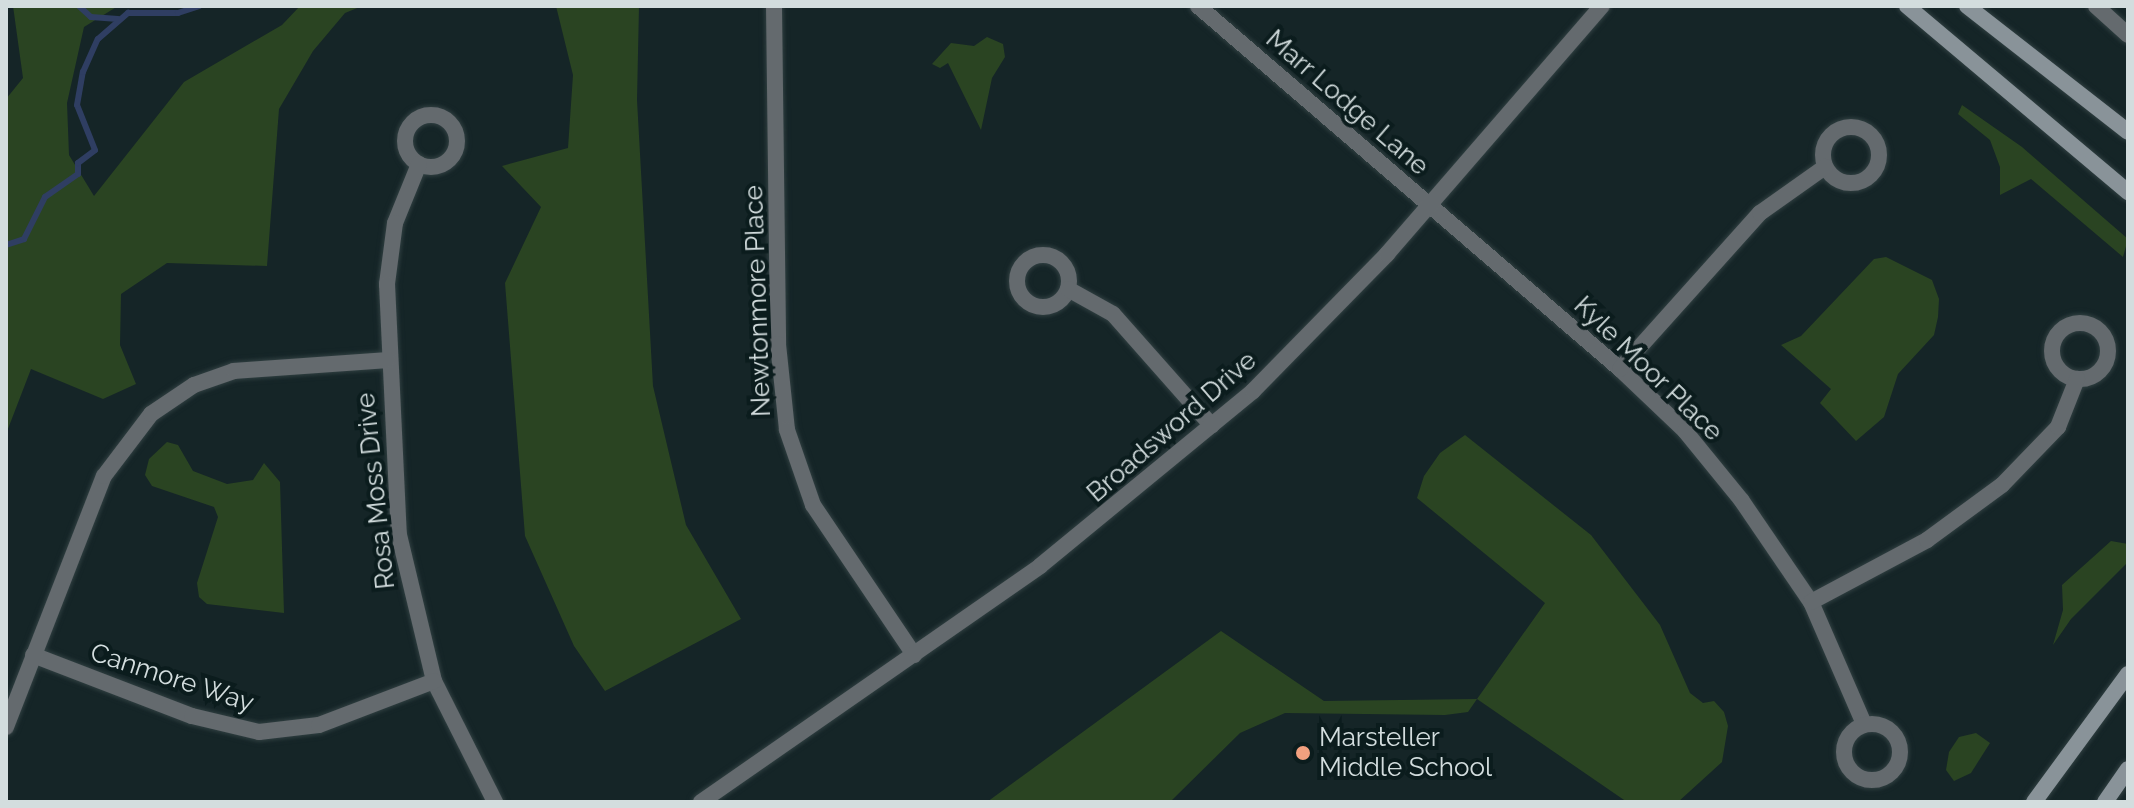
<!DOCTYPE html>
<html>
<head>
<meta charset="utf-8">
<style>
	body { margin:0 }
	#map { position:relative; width:2134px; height:808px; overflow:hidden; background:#152527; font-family:Raleway,sans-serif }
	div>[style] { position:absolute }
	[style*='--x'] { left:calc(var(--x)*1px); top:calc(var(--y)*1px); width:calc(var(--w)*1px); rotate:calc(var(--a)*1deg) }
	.green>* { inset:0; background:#2a4422 }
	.stream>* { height:6px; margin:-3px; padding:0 3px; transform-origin:3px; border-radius:3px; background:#2f3e62 }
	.roads { filter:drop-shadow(0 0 2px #303f41) drop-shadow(0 0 2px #303f41) }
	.street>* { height:16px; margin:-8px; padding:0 8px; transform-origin:8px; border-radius:8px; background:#646a6e }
	.street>.ring { margin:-8px; padding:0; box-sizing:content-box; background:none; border:16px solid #646a6e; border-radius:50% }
	.secondary>* { height:16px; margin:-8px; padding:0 8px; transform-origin:8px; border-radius:8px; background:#899399 }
	.dots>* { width:22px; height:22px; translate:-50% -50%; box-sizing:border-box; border:4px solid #0b1c1d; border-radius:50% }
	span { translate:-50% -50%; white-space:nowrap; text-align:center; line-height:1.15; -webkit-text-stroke:8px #0b1c1d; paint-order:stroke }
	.street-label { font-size:26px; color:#d3ddde }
	.poi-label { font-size:26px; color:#d3ddde }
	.left { translate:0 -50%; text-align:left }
	.frame { position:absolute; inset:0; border:8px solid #d3ddde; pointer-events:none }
</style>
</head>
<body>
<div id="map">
	<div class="green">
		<div style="clip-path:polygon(13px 6px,118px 6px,84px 27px,67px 103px,69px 155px,94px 196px,184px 82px,282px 25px,300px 6px,362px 6px,345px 13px,313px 51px,279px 109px,267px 266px,167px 263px,121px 294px,120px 345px,136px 384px,103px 399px,31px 369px,6px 434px,6px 99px,23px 78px)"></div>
		<div style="clip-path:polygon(556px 6px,639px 6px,637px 100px,653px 386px,686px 525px,741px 619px,605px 691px,574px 646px,525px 536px,505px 283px,541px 207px,502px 166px,568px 148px,573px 75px)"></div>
		<div style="clip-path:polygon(987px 37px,1003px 44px,1005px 57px,992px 78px,981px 130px,948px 63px,940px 68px,932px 64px,951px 43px,974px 46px)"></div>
		<div style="clip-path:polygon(1962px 105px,2022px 147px,2128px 239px,2123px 257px,2031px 179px,2000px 195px,2000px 167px,1990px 140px,1958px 114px)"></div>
		<div style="clip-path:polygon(1886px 257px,1932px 280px,1939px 299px,1938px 317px,1934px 335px,1898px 374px,1884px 417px,1856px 441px,1820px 403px,1831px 389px,1781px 345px,1801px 336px,1874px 259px)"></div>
		<div style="clip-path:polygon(1465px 435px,1591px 535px,1660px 625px,1690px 693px,1703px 703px,1714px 701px,1724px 712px,1728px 726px,1722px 762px,1678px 802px,1627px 802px,1477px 699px,1468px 712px,1445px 715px,1285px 713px,1240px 733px,1170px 802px,987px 802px,1221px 631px,1324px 701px,1477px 699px,1545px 603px,1417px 498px,1424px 476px,1440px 453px)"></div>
		<div style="clip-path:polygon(167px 442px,178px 445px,193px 471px,227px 484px,253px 480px,264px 463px,280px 482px,284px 613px,207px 604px,199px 597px,197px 583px,218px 517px,214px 507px,152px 486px,145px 475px,149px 459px)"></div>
		<div style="clip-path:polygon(2111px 541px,2128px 544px,2128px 562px,2071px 619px,2053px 645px,2063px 610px,2062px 585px)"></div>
		<div style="clip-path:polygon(1976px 733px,1990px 743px,1971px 773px,1954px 781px,1946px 770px,1949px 752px,1959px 737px)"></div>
	</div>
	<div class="stream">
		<div style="--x:79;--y:6;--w:16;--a:43"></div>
		<div style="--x:91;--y:17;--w:27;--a:4"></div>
		<div style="--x:6;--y:245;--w:19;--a:-18"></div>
		<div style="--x:24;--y:239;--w:47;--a:-63.4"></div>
		<div style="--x:45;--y:197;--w:40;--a:-34.9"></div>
		<div style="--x:78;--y:174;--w:11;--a:-90"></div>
		<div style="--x:78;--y:163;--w:21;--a:-37"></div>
		<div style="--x:95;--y:150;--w:48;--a:-111.8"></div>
		<div style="--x:77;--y:105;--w:34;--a:-80"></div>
		<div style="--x:83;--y:72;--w:36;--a:-66"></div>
		<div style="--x:98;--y:39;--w:40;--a:-41"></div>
		<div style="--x:128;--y:13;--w:50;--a:0"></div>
		<div style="--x:178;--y:13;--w:22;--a:-18"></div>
	</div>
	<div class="roads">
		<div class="street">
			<div style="--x:774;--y:6;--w:338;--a:89.3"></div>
			<div style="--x:778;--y:344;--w:86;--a:84"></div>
			<div style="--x:787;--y:430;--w:79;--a:70.9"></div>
			<div style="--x:813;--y:505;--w:181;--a:56"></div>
			<div style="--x:1198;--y:6;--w:557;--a:40.7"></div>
			<div style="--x:1620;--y:369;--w:90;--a:43.6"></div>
			<div style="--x:1685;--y:431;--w:90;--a:50.8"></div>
			<div style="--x:1742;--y:501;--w:122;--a:55.7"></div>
			<div style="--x:1811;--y:602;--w:133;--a:66.5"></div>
			<div style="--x:2096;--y:6;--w:43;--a:42.2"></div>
			<div class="ring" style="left:405px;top:115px;width:36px;height:36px"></div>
			<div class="ring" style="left:1823px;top:127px;width:40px;height:40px"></div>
			<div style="--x:419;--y:164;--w:64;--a:112.1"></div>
			<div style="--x:395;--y:223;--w:62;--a:97.5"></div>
			<div style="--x:387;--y:284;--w:251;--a:87.3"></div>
			<div style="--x:399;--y:535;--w:150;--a:76.5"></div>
			<div style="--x:434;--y:681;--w:136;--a:63.2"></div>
			<div class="ring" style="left:1017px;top:255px;width:36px;height:36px"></div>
			<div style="--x:1068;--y:289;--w:51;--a:29.1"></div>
			<div style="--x:1113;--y:314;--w:149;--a:48.5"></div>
			<div class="ring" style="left:2052px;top:323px;width:40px;height:40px"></div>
			<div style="--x:1620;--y:369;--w:210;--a:-48.1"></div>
			<div style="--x:1760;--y:213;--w:80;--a:-35.3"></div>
			<div style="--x:1811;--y:602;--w:132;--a:-28.1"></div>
			<div style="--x:1927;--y:540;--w:93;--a:-36.3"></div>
			<div style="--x:2002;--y:485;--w:81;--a:-46"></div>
			<div style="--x:2058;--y:427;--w:52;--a:-68.4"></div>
			<div style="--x:33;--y:655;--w:170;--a:21"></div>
			<div style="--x:192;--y:716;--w:69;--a:13.4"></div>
			<div style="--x:259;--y:732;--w:60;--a:-6.7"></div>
			<div style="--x:319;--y:725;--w:123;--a:-20.9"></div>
			<div class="ring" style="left:1844px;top:724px;width:40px;height:40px"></div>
			<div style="--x:6;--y:727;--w:269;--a:-68.7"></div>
			<div style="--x:104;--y:476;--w:78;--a:-52.8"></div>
			<div style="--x:151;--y:414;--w:52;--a:-34"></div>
			<div style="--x:194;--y:385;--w:42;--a:-19.3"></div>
			<div style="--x:234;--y:371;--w:154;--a:-4.1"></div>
			<div style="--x:701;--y:802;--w:413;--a:-34.8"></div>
			<div style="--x:1040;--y:566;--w:276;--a:-39.4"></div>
			<div style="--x:1253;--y:391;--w:192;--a:-45.6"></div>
			<div style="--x:1387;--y:254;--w:328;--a:-49.1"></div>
		</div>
		<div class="secondary">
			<div style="--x:1907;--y:6;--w:289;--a:40.1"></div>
			<div style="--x:1967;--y:6;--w:204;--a:38"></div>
			<div style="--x:2034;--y:802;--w:159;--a:-53.7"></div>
			<div style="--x:2105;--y:802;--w:40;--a:-55.1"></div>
		</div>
	</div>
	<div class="dots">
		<div style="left:1303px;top:753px;background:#f2a07f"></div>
	</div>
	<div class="street-label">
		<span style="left:1347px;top:103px;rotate:41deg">Marr Lodge Lane</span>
		<span style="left:758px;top:301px;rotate:-92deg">Newtonmore Place</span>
		<span style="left:1648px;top:369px;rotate:44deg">Kyle Moor Place</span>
		<span style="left:1172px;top:427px;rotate:-41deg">Broadsword Drive</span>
		<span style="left:376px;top:491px;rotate:-96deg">Rosa Moss Drive</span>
		<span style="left:172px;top:678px;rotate:18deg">Canmore Way</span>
	</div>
	<div class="poi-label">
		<span class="left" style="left:1319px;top:753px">Marsteller<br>Middle School</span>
	</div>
	<div class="frame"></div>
</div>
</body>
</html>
